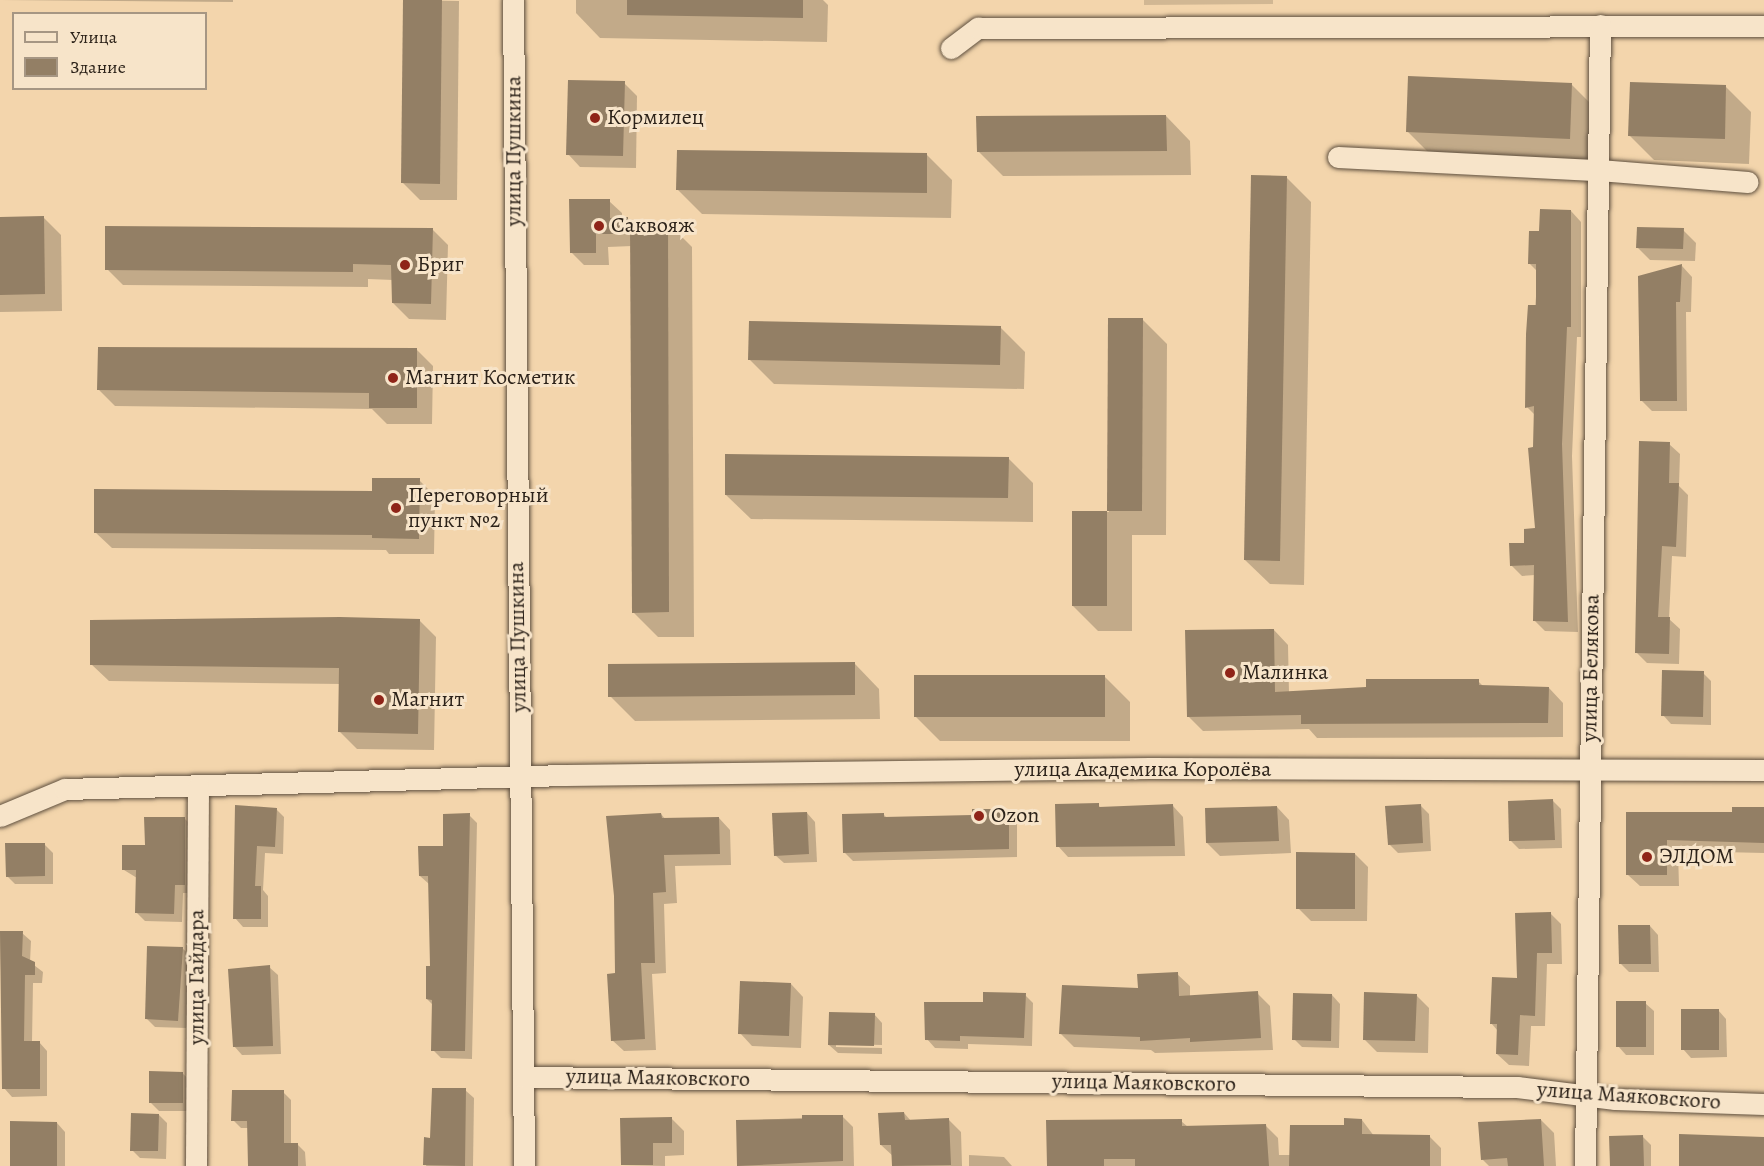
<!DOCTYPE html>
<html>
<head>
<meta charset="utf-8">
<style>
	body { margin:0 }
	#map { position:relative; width:1764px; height:1166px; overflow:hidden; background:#f3d5ac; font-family:Alegreya,serif }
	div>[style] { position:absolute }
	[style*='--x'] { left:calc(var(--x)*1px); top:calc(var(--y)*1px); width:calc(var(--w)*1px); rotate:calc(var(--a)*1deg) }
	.green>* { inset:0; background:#d1b793 }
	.shadow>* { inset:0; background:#0003 }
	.building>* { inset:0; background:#937f65 }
	.roads { filter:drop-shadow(0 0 2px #5e4f3e) drop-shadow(0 0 2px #5e4f3e) }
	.minor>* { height:21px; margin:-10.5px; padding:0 10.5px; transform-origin:10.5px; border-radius:10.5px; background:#f7e4c9 }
	.dots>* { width:16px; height:16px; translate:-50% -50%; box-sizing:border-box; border:3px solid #f7e4c9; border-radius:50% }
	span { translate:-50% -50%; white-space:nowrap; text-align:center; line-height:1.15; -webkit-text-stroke:6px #f7e4c9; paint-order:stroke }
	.poi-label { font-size:22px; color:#2c2219 }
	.left { translate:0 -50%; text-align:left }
	.street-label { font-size:22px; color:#2c2219 }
	.legend { position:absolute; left:12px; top:12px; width:195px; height:78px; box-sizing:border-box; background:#f7e4c9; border:2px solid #a69683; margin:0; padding:8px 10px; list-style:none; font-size:18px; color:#2c2219 }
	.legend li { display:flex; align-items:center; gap:12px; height:30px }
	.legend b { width:30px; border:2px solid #a69683 }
</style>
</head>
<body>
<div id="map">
	<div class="green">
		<div style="clip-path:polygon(1144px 0,1273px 0,1273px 4px,1144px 5px)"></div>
	</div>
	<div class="shadow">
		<div style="clip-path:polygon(1px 0,233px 0,233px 2px)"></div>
		<div style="clip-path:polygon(405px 0,459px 1px,457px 200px,420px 200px,403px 183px)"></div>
		<div style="clip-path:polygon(576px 0,823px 0,828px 5px,827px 42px,600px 38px,576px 13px)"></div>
		<div style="clip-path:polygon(624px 83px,637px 96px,636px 168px,580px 167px,568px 154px)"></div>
		<div style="clip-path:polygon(1572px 85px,1597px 110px,1594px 164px,1432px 156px,1407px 131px)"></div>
		<div style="clip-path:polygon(1726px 87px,1751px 112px,1749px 164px,1654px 160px,1629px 135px)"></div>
		<div style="clip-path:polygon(1166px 116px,1190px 141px,1191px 175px,1003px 176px,978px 151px)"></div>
		<div style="clip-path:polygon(927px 155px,952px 180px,951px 218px,702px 214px,677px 189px)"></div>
		<div style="clip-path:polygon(1286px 177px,1311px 202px,1304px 585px,1270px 584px,1245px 560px)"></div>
		<div style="clip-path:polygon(609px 201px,622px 213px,622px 219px,667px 222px,692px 247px,694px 637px,658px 637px,633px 612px,632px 246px,608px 247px,609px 265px,584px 265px,571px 252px)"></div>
		<div style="clip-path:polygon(1571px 211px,1581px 222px,1581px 337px,1577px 337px,1572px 456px,1578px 632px,1545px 631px,1534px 620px,1535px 575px,1522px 576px,1511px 565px,1536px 530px,1536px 416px,1527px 407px,1538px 272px,1529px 263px,1541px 233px)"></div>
		<div style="clip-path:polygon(44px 218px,61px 235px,62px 311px,0 312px,0 219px)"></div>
		<div style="clip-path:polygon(432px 229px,448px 245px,446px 320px,409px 319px,393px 303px,393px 280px,368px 279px,368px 287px,123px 285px,107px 269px)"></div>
		<div style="clip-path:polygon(1683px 230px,1696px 243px,1695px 261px,1650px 260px,1637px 247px)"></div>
		<div style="clip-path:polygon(1682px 266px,1692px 277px,1691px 312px,1686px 312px,1687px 411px,1652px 411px,1641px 400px)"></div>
		<div style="clip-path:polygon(1110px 319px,1142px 319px,1167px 344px,1166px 535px,1132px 535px,1132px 631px,1098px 631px,1073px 606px,1074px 512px,1109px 512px)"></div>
		<div style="clip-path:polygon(1000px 327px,1025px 352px,1024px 389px,774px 384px,749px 359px)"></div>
		<div style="clip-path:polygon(417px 350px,433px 366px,432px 424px,387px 424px,372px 409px,115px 406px,99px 390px)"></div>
		<div style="clip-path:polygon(1669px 444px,1680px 454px,1679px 486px,1688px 495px,1686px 557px,1672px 556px,1669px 619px,1680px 629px,1679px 664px,1647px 663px,1637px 653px)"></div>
		<div style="clip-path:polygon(1008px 458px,1033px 483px,1033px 522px,751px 519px,726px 495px)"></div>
		<div style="clip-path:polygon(419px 480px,435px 496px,434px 554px,389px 554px,386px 550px,112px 548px,95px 532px,374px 492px)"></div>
		<div style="clip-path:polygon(419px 620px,436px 637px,434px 750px,357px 749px,340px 732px,341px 684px,109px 681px,91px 664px)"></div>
		<div style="clip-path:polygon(1274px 630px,1288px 645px,1289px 693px,1478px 681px,1484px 687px,1549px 688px,1563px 703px,1563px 737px,1317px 738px,1309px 729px,1203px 731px,1188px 716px)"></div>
		<div style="clip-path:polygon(855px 664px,879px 689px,880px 719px,635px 721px,610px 696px)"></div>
		<div style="clip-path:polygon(1703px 673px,1711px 681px,1711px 725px,1671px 724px,1663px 715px)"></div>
		<div style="clip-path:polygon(1105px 677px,1130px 702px,1130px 741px,940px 741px,915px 716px)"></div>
		<div style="clip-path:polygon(1553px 801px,1561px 809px,1562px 848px,1519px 849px,1511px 841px)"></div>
		<div style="clip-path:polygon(1098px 805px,1102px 809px,1173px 806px,1183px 817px,1185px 856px,1068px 857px,1058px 846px)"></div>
		<div style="clip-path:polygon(1420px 805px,1429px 814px,1431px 851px,1398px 853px,1389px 844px)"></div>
		<div style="clip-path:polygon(237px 807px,276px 809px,284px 817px,283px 854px,265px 853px,263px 890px,268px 896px,268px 927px,243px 927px,235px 918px)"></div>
		<div style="clip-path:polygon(1277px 807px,1289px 820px,1291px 853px,1220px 856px,1207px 843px)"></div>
		<div style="clip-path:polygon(1764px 807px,1764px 853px,1678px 851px,1679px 886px,1640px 886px,1628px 875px,1628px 813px,1734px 813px)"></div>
		<div style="clip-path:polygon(1008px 810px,1017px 818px,1017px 857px,853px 861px,845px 853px,884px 815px,888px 819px,974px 816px)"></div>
		<div style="clip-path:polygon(807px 813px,815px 822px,817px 862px,784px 863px,775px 855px)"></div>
		<div style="clip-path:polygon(661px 814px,666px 820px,719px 818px,730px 830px,731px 865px,675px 866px,677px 903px,664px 904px,666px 973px,652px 974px,656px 1050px,624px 1051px,612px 1040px,617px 975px)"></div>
		<div style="clip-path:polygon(469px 815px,477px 823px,472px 1059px,441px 1058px,433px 1050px,433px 1005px,427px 999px,432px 968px,429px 884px,420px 876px)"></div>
		<div style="clip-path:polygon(184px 818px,193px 827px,192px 893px,183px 893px,182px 922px,145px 921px,136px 912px,137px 878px,124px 870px,146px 847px)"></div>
		<div style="clip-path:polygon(44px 844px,53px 853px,53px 884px,15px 884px,7px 876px)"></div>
		<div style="clip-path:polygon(1355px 854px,1368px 867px,1367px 921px,1311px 921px,1298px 908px)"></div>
		<div style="clip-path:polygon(1550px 913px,1561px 924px,1562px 964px,1547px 964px,1545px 1026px,1531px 1026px,1529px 1066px,1509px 1065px,1497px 1054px,1498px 1031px,1491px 1023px,1518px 980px)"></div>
		<div style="clip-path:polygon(1650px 926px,1658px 935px,1659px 972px,1629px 972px,1621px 964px)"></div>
		<div style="clip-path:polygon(0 932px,22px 933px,31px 941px,30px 962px,43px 972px,42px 983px,33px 983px,32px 1042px,39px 1042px,47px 1051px,47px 1096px,12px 1097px,4px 1088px)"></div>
		<div style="clip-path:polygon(182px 948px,191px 956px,186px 1028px,155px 1027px,146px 1018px)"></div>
		<div style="clip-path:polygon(269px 967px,278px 975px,281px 1054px,242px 1055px,234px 1046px)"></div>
		<div style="clip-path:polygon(1177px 974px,1190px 986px,1190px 997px,1257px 993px,1270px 1006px,1273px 1050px,1155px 1053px,1151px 1050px,1074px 1047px,1061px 1034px)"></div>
		<div style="clip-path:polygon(791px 984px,803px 997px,801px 1048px,752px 1046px,740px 1033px)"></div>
		<div style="clip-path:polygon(1025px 995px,1033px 1003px,1032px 1046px,968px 1044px,968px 1049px,935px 1048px,927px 1039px,985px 1003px)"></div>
		<div style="clip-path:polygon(1332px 995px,1340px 1004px,1339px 1048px,1302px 1047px,1294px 1039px)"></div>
		<div style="clip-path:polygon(1416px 995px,1429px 1008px,1428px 1053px,1377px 1052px,1364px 1039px)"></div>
		<div style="clip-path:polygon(1645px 1003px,1654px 1011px,1654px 1055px,1626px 1055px,1618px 1046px)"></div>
		<div style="clip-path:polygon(1718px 1010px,1726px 1019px,1727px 1057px,1691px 1058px,1683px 1049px)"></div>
		<div style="clip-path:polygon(evenodd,874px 1014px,882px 1023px,882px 1054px,838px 1053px,829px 1045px,874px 1014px,836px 1044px,882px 1045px,882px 1048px,836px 1047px,836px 1044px)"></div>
		<div style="clip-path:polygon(182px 1073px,191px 1081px,190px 1111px,159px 1111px,150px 1102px)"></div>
		<div style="clip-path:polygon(465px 1090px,474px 1098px,473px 1166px,426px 1166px,432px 1139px)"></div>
		<div style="clip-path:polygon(283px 1092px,291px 1100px,291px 1144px,297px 1144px,305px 1152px,306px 1166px,250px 1166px,249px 1128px,241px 1128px,233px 1120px)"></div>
		<div style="clip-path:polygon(904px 1113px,911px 1121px,948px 1119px,961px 1132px,962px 1166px,894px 1166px,894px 1157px,881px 1145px)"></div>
		<div style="clip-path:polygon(159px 1115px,167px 1123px,166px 1159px,140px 1158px,132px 1150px)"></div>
		<div style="clip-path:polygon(842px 1116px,853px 1127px,854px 1166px,738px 1166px,737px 1121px)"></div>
		<div style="clip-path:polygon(671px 1118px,684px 1131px,684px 1155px,665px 1156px,665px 1166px,622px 1165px)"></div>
		<div style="clip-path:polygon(1362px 1120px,1374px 1136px,1429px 1136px,1441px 1148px,1441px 1166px,1048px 1166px,1181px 1121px,1188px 1127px,1266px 1126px,1278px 1138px,1279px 1155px,1291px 1155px)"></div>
		<div style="clip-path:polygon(1541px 1120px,1554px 1133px,1556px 1166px,1489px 1166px,1482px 1159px)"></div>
		<div style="clip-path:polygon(57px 1123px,65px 1132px,65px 1166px,11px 1166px)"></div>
		<div style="clip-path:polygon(1642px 1136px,1651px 1145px,1651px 1166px,1611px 1166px)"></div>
		<div style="clip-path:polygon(969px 1155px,1004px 1157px,1012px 1166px,969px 1166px)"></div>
	</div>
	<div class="building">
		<div style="clip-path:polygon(403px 0,442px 0,440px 184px,401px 183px)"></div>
		<div style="clip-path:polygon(627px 0,803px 0,803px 18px,627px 15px)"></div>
		<div style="clip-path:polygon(1408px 76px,1572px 83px,1570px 139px,1406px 132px)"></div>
		<div style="clip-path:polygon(568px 80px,625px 81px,623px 156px,566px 155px)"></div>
		<div style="clip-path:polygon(1630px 82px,1726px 85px,1725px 139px,1628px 136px)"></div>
		<div style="clip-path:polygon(1166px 115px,1167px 151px,977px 152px,976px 116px)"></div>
		<div style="clip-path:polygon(677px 150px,927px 153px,927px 193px,676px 190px)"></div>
		<div style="clip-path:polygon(1251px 175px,1287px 176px,1280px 561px,1244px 560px)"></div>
		<div style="clip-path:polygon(569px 199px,610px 199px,610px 218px,628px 217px,628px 234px,596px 234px,596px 253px,570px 253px)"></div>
		<div style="clip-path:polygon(1540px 209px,1571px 210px,1571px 327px,1567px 327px,1562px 444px,1568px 622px,1533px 621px,1534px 565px,1510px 566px,1509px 543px,1524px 543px,1524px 529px,1535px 528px,1528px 448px,1533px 447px,1534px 406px,1525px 408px,1526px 334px,1528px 305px,1536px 305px,1536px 264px,1528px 264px,1529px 231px,1539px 231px)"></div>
		<div style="clip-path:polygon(44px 216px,45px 294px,0 295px,0 217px)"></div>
		<div style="clip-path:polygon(630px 221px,668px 221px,669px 612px,632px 613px)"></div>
		<div style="clip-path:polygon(105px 226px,433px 228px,431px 304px,392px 303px,391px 265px,353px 264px,353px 272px,105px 270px)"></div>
		<div style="clip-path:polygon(1637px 227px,1684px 228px,1683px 249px,1636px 248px)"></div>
		<div style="clip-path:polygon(1682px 264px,1680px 302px,1676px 302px,1677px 401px,1640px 401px,1638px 276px)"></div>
		<div style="clip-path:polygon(1108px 318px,1143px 318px,1142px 511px,1107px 511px)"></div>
		<div style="clip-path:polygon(749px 321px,1001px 326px,1000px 365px,748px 360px)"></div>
		<div style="clip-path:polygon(98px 347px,417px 348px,417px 408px,369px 408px,369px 393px,97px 390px)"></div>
		<div style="clip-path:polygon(1639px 441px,1670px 442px,1669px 483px,1679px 483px,1676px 547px,1662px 546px,1658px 617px,1670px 617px,1669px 654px,1635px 653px)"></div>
		<div style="clip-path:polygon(725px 454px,1009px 457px,1008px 498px,725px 495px)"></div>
		<div style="clip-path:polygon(372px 478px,420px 478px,419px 539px,372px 538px,372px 535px,94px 533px,94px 489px,372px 491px)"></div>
		<div style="clip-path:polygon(1072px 511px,1107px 511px,1107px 606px,1072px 606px)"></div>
		<div style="clip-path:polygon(340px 617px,420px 619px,418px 734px,338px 732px,339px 668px,90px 665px,90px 620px)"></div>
		<div style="clip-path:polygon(1274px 629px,1275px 692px,1366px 687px,1366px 679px,1479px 679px,1479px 685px,1549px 687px,1548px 723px,1301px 724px,1301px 715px,1187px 717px,1185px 630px)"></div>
		<div style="clip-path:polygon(855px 662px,855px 695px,608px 697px,608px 664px)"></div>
		<div style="clip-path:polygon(1662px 670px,1704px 671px,1703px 717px,1661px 716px)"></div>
		<div style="clip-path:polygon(914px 675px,1105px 675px,1105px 717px,914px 717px)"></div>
		<div style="clip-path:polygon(1553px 799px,1555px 840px,1509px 841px,1508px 801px)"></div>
		<div style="clip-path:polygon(1099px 803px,1099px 807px,1173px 804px,1175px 846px,1056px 847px,1055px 804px)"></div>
		<div style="clip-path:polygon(1421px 804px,1423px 843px,1388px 845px,1385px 806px)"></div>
		<div style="clip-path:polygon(235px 805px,277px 808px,275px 847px,257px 846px,255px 886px,261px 886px,261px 919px,233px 919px)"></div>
		<div style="clip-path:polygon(1277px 806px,1279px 841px,1206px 843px,1205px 808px)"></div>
		<div style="clip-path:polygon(1732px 807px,1764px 807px,1764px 843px,1667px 840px,1667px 875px,1626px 875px,1626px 812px,1732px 812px)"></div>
		<div style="clip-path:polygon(972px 809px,1009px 809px,1009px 849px,843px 853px,842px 814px,884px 813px,884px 817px,972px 815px)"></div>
		<div style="clip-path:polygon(807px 812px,809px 854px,774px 856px,772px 813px)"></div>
		<div style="clip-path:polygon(470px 813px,465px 1051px,431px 1051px,432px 1000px,426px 999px,426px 966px,430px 966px,428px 876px,419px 876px,418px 846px,443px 846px,443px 814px)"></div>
		<div style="clip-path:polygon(661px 813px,662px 818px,719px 817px,720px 854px,664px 855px,666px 892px,653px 893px,655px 963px,641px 963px,645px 1039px,611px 1041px,607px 974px,615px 973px,614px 896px,606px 816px)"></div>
		<div style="clip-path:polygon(144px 817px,185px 817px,185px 885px,175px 885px,174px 914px,135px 913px,136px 870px,122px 870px,122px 845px,145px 845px)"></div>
		<div style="clip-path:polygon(5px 843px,45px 843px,45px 876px,6px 877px)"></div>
		<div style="clip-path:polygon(1296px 852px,1355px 853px,1355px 909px,1296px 909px)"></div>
		<div style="clip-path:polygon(1551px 912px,1552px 953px,1537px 953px,1535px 1016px,1520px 1015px,1518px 1055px,1496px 1054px,1497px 1024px,1490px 1024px,1492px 977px,1517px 978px,1515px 913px)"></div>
		<div style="clip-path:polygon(1618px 925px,1650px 925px,1651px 964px,1619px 964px)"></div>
		<div style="clip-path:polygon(0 931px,23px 931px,22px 956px,35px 962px,35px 975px,25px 975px,24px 1041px,40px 1041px,40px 1089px,2px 1089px)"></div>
		<div style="clip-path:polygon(147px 946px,183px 947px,178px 1021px,145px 1019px)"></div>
		<div style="clip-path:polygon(270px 965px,273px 1046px,233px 1047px,228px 969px)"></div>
		<div style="clip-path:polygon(1178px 972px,1179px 996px,1258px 991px,1261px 1038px,1190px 1042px,1190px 1038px,1140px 1041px,1140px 1037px,1059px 1034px,1062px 985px,1138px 988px,1137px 974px)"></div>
		<div style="clip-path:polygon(740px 981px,791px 983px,789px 1036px,738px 1034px)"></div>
		<div style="clip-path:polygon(983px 992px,1026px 993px,1024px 1038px,960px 1036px,960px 1041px,925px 1040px,924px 1002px,983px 1002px)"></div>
		<div style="clip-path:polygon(1364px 992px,1417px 994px,1415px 1041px,1363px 1040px)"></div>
		<div style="clip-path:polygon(1293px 993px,1332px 994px,1331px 1041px,1292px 1040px)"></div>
		<div style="clip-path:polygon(1616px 1001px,1646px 1001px,1646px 1047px,1616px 1047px)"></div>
		<div style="clip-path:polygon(1681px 1009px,1719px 1009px,1719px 1050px,1681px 1050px)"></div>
		<div style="clip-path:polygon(829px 1012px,875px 1013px,874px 1046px,828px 1045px)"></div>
		<div style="clip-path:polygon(149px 1071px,183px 1072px,183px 1103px,149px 1103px)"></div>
		<div style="clip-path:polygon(432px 1088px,466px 1088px,465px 1166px,423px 1165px,424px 1137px,430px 1138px)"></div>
		<div style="clip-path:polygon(232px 1090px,284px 1090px,284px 1143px,298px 1143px,298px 1166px,248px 1166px,247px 1121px,231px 1121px)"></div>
		<div style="clip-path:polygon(904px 1112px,905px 1120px,949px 1118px,951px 1165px,892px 1166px,891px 1145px,880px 1145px,878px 1113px)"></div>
		<div style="clip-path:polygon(131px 1113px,159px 1114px,158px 1151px,130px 1151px)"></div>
		<div style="clip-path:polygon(802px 1115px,843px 1115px,843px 1161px,737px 1166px,736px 1120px,802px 1119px)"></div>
		<div style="clip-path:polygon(672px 1117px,672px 1143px,653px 1143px,653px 1165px,621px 1165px,620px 1118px)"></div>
		<div style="clip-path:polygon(1344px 1118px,1362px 1119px,1362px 1134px,1430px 1135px,1430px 1166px,1289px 1166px,1290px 1125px,1344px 1125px)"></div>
		<div style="clip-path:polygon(1182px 1119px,1182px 1126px,1266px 1124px,1269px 1166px,1135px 1166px,1135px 1159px,1104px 1159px,1104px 1166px,1047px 1166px,1046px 1120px)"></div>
		<div style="clip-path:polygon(1541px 1119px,1544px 1166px,1508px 1166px,1507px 1158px,1481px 1160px,1478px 1122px)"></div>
		<div style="clip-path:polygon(10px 1121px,57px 1122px,57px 1166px,10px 1166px)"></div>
		<div style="clip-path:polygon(1679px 1134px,1764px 1137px,1764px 1166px,1679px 1166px)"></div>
		<div style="clip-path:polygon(1643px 1135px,1644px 1166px,1610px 1166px,1609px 1136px)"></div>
	</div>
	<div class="roads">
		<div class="minor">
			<div style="--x:513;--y:0;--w:1166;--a:89.46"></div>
			<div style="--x:951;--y:48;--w:34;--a:-37"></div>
			<div style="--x:978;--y:28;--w:786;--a:-0.15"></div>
			<div style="--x:1338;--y:157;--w:261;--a:2.9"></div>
			<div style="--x:1599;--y:170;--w:149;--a:4.6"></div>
			<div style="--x:0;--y:816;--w:70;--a:-22.6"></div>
			<div style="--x:65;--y:789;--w:500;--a:-1.6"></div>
			<div style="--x:565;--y:775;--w:585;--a:-0.69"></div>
			<div style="--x:1150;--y:768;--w:614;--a:0.19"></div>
			<div style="--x:523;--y:1077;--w:994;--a:0.58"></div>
			<div style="--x:1517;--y:1087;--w:99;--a:7"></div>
			<div style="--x:1615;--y:1099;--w:149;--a:1.9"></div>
			<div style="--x:196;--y:1166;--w:379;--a:-89.7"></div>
			<div style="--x:1585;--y:1166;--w:1141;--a:-89.25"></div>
		</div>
	</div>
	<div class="dots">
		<div style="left:595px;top:118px;background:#8f2418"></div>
		<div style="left:599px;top:226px;background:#8f2418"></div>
		<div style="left:405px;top:265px;background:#8f2418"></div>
		<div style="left:393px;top:378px;background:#8f2418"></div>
		<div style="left:396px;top:508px;background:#8f2418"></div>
		<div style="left:1230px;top:673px;background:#8f2418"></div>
		<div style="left:379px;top:700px;background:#8f2418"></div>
		<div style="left:979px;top:816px;background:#8f2418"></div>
		<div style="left:1647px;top:857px;background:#8f2418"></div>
	</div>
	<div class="poi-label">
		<span class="left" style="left:607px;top:118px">Кормилец</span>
		<span class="left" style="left:611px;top:226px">Саквояж</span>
		<span class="left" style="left:417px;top:265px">Бриг</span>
		<span class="left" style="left:405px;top:378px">Магнит Косметик</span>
		<span class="left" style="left:408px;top:508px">Переговорный<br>пункт №2</span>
		<span class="left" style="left:1242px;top:673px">Малинка</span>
		<span class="left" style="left:391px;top:700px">Магнит</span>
		<span class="left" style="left:991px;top:816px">Ozon</span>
		<span class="left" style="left:1659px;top:857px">ЭЛДОМ</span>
	</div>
	<div class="street-label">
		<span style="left:514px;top:151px;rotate:-90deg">улица Пушкина</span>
		<span style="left:518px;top:637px;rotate:-91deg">улица Пушкина</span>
		<span style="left:1591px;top:668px;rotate:-89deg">улица Белякова</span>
		<span style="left:1143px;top:770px">улица Академика Королёва</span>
		<span style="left:197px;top:977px;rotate:-90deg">улица Гайдара</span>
		<span style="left:658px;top:1078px;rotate:1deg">улица Маяковского</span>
		<span style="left:1144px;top:1083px;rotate:1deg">улица Маяковского</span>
		<span style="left:1629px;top:1096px;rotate:4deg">улица Маяковского</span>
	</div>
	<ul class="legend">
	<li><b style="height:8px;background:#f7e4c9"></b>Улица</li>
	<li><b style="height:16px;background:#937f65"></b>Здание</li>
	</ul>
</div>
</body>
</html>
